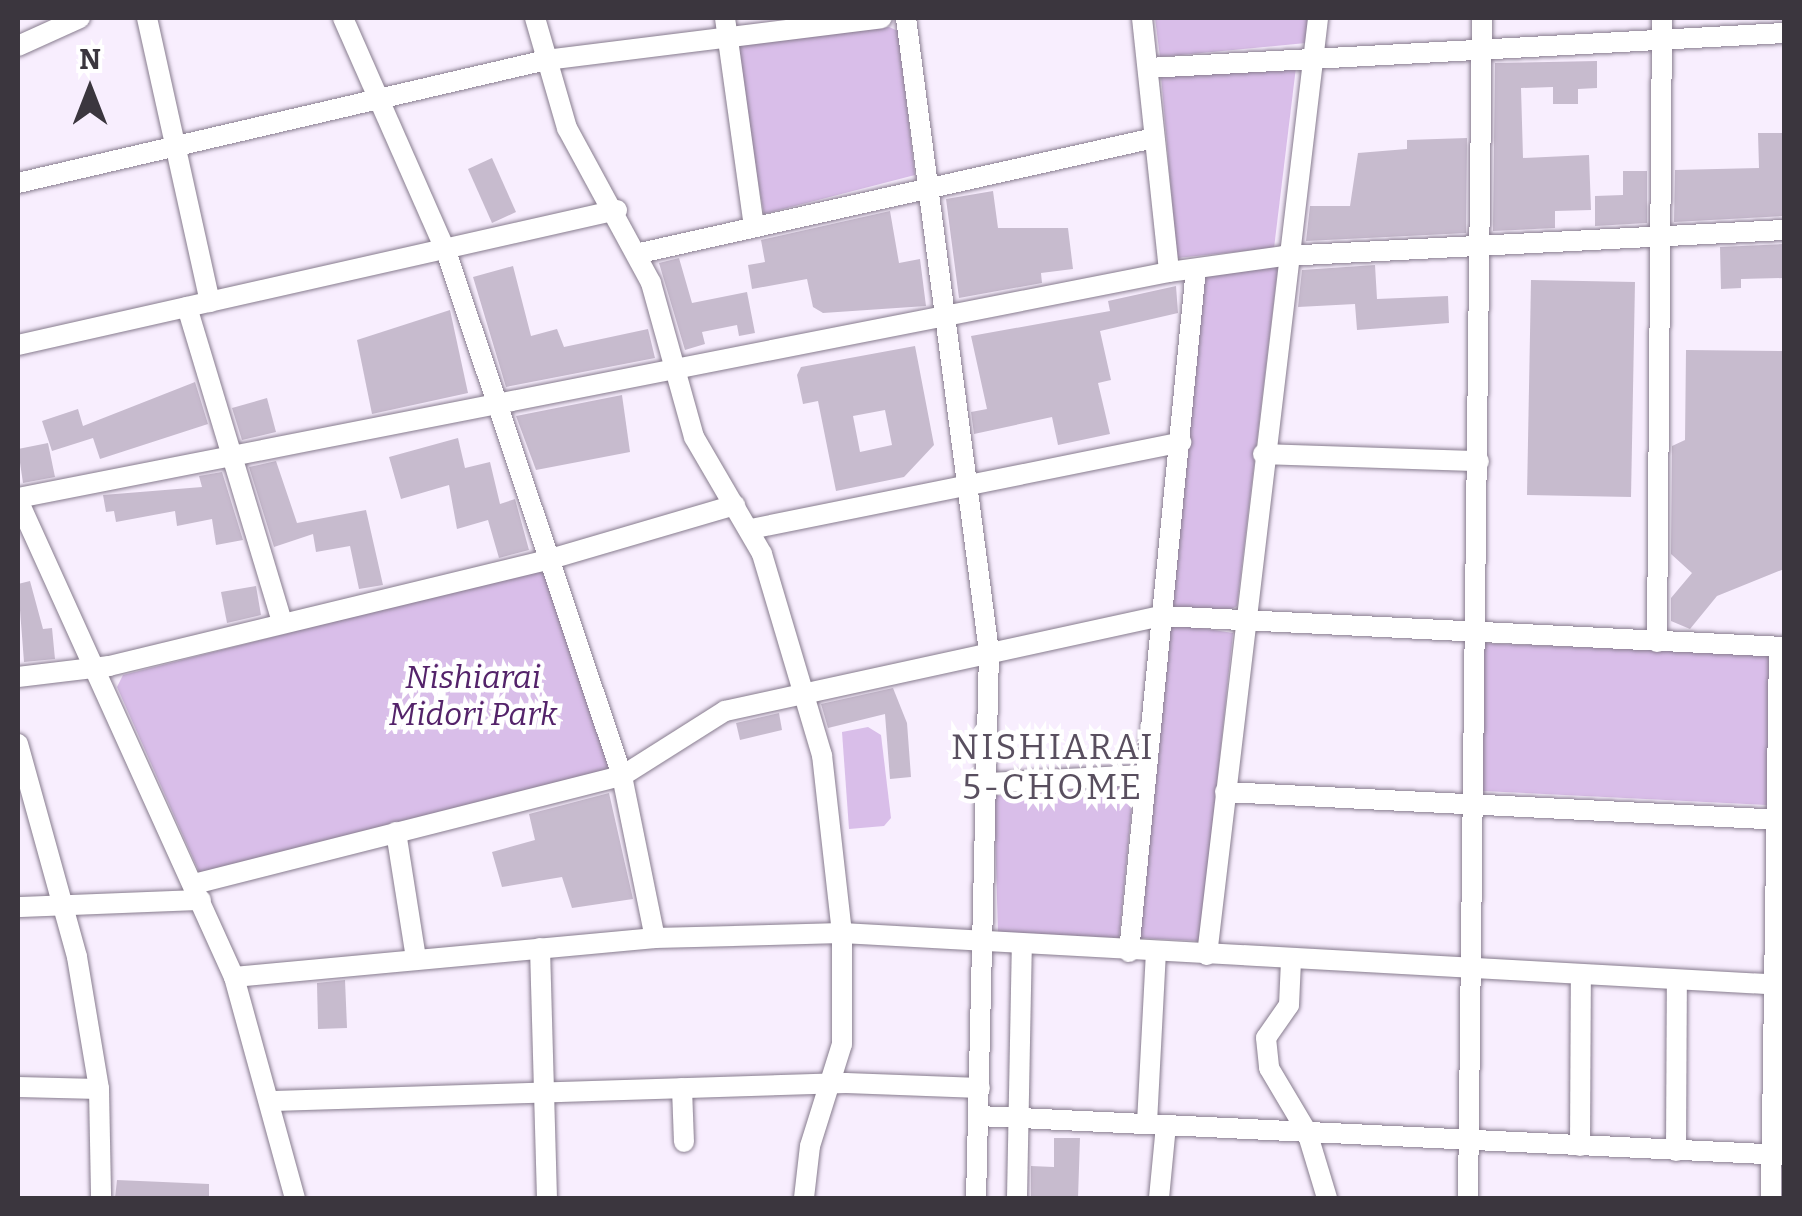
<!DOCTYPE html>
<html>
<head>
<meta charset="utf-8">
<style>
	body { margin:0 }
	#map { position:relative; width:1802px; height:1216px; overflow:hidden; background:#f8eefe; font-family:Bitter,serif }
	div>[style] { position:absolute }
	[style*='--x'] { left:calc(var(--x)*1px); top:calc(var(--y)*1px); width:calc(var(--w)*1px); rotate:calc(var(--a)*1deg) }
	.green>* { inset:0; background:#d9bee9 }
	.building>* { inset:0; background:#c7bbce }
	.roads { filter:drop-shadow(0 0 2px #877c8e) drop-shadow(0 0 2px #877c8e) }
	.minor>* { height:20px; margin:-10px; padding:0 10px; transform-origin:10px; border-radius:10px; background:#fff }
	span { translate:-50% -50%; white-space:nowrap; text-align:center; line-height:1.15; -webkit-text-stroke:9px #fff; paint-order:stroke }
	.park-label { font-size:32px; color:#54236a; font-style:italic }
	.neighbourhood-label { font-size:35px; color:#594f5f; letter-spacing:2.5px }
	.frame { position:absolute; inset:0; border:20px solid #3b363e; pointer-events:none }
	.north { position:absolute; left:40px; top:40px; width:100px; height:100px; -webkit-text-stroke:8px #fff; paint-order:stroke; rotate:0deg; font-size:28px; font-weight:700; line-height:40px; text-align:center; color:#3b363e }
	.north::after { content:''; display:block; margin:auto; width:35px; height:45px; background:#3b363e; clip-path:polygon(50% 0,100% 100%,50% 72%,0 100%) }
</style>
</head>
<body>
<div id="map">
	<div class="green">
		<div style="clip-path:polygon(1155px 18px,1309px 18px,1306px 43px,1160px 57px)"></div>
		<div style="clip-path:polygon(889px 27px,898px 31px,915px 175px,764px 214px,734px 51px,741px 42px)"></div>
		<div style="clip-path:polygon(1296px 67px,1274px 248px,1177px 258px,1161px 76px)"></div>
		<div style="clip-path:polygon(1278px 266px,1237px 606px,1226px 612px,1168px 606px,1202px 277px)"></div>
		<div style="clip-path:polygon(546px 568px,610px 771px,200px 874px,117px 687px,123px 675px)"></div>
		<div style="clip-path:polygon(1175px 624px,1233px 633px,1200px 941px,1137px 938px,1168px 630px)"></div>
		<div style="clip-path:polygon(1480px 643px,1773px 655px,1767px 805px,1483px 791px)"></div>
		<div style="clip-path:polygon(868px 727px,881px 735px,891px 818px,884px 826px,849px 829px,842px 732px)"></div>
		<div style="clip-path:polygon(1134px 784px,1119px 938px,998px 932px,994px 796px)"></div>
	</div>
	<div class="building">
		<div style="clip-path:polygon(1597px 61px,1597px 88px,1578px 89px,1578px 104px,1553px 104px,1553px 87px,1521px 88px,1523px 158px,1589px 155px,1591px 210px,1555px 211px,1555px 228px,1493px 231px,1495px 63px)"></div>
		<div style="clip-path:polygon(1758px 133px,1784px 133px,1784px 216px,1674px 222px,1675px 170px,1759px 168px)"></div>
		<div style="clip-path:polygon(1467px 138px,1466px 233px,1306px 241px,1310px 206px,1350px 206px,1358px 153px,1407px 149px,1407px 140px)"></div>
		<div style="clip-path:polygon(492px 158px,516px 212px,492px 223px,468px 169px)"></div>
		<div style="clip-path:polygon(1623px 171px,1647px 171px,1647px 223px,1595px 226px,1595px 196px,1623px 195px)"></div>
		<div style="clip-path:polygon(993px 191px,998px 228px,1068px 228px,1073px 269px,1041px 273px,1042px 283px,959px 298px,946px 199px)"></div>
		<div style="clip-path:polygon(890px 211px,899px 263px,920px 259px,926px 306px,823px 313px,813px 307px,807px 279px,752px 289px,748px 265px,765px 262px,761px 240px)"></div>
		<div style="clip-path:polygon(1784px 244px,1784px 278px,1741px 279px,1741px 288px,1721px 289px,1720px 247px)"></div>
		<div style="clip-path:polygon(679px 258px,692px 303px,747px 292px,755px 333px,739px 336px,737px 325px,702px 332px,705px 344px,685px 350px,659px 263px)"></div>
		<div style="clip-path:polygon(1375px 265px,1377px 299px,1448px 296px,1449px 323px,1357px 330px,1355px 304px,1298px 307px,1302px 270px)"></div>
		<div style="clip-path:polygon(513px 266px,531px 336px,557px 329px,564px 347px,648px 329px,655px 358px,506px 387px,473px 277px)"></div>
		<div style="clip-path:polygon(1531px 280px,1635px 282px,1631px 497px,1527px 495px)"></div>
		<div style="clip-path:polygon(1176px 286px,1178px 313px,1100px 331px,1111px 380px,1098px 383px,1110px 434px,1058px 445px,1052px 417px,974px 434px,971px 412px,987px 409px,971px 336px,1110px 311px,1108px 301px)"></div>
		<div style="clip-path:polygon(450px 310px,468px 393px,372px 414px,357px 340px)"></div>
		<div style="clip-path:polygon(evenodd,915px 346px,934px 445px,904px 477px,836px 491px,818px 401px,803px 404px,797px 375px,801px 367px,915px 346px,885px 410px,892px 445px,860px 452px,853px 416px,885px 410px)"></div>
		<div style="clip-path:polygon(1686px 350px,1784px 351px,1784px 569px,1717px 596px,1690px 629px,1671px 621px,1671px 598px,1692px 573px,1671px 554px,1672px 446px,1685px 440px)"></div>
		<div style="clip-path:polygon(195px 382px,208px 424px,100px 459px,93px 438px,52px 451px,42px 421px,78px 409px,83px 426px)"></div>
		<div style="clip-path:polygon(622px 395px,630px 452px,536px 470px,516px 416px)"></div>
		<div style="clip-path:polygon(267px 398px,276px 432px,242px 440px,232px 408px)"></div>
		<div style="clip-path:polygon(458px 438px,465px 468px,490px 462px,500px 504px,515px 499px,529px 550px,499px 558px,488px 520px,457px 529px,449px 485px,401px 499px,389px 457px)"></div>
		<div style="clip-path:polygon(48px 443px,55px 477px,23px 483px,18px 449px)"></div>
		<div style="clip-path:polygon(276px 461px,297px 523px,366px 510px,383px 585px,359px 589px,350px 546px,316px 552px,313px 534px,274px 547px,249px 467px)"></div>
		<div style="clip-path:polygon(222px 472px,243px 540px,216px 545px,212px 519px,177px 526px,175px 511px,116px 522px,114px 511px,106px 512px,103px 495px,202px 487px,199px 476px)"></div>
		<div style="clip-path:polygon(30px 581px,43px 629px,52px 628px,55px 659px,24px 662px,18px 584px)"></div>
		<div style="clip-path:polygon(256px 586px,261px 615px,227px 623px,221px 592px)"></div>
		<div style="clip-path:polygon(893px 688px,907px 723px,911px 777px,890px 779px,885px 714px,828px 728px,821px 704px)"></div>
		<div style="clip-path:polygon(779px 713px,782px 730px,740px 740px,736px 723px)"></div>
		<div style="clip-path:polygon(609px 793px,633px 899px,572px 908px,562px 877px,502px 887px,492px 852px,535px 840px,529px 814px)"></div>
		<div style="clip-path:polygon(345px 980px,347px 1028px,318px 1029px,317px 983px)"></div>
		<div style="clip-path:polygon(1054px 1138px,1080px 1138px,1078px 1198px,1031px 1198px,1031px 1166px,1054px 1167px)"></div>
		<div style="clip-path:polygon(117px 1180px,209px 1184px,209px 1198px,115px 1198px)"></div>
	</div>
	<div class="roads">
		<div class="minor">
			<div style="--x:147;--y:18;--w:291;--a:77.5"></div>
			<div style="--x:343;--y:18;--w:255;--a:66.2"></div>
			<div style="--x:446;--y:251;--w:554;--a:71.47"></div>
			<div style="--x:622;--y:776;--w:165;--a:78.5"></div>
			<div style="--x:535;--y:18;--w:115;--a:73.8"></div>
			<div style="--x:567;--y:128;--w:176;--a:61.5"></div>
			<div style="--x:651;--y:283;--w:160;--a:74.4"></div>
			<div style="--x:694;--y:437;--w:135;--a:59.8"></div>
			<div style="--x:762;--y:554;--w:210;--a:73.4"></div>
			<div style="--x:822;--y:755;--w:179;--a:83.6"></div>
			<div style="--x:842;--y:933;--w:111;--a:90"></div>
			<div style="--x:842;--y:1044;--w:107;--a:107.4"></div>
			<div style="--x:810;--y:1146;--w:52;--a:96.6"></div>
			<div style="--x:725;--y:18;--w:210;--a:82.1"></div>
			<div style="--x:906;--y:18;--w:639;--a:82.54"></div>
			<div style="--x:989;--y:652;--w:546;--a:91.36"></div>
			<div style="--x:1142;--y:18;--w:255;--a:83.9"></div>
			<div style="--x:18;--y:46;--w:68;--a:-24.3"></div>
			<div style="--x:1148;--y:68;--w:637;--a:-3.15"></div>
			<div style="--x:18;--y:183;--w:542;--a:-13.11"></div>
			<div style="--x:546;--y:60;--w:338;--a:-7.1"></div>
			<div style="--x:640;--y:253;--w:527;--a:-12.61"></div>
			<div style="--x:187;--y:307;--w:329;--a:73.2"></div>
			<div style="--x:18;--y:345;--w:614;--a:-12.7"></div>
			<div style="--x:1263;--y:454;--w:216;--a:1.9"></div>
			<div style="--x:18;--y:498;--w:1173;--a:-11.11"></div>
			<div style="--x:1169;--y:272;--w:116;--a:-7.9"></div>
			<div style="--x:1284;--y:256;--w:501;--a:-2.98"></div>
			<div style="--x:18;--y:500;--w:524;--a:65.64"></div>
			<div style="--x:234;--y:977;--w:229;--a:74.6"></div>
			<div style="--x:751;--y:529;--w:439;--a:-11.4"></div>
			<div style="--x:1657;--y:642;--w:624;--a:-89.54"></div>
			<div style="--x:18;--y:677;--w:92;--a:-6.9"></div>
			<div style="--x:109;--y:666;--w:451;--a:-13.6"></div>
			<div style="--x:547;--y:560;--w:196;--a:-16.3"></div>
			<div style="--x:18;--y:744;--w:221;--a:74.5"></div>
			<div style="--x:77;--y:957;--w:134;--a:80.5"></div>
			<div style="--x:99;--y:1089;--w:109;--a:88.9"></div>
			<div style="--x:989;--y:783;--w:155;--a:-3"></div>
			<div style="--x:1225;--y:792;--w:560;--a:2.87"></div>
			<div style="--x:396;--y:832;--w:128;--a:81"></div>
			<div style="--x:194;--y:884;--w:441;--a:-14.2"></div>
			<div style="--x:622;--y:776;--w:122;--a:-32.3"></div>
			<div style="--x:725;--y:711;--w:446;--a:-12.3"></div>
			<div style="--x:1161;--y:616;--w:624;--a:2.85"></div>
			<div style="--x:18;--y:907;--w:183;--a:-2.2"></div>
			<div style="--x:540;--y:948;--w:250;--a:88.4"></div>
			<div style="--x:1129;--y:952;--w:686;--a:-84.4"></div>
			<div style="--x:1207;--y:955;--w:944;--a:-83.24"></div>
			<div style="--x:1291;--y:961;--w:44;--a:92.6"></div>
			<div style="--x:1289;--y:1005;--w:40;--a:124.9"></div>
			<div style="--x:1266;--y:1038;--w:30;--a:84"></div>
			<div style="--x:1269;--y:1068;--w:74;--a:59.3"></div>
			<div style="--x:1307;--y:1132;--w:69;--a:73.1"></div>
			<div style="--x:234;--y:977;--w:423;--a:-5.3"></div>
			<div style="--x:655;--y:938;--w:187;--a:-1.5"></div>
			<div style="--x:842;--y:933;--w:943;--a:3.16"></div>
			<div style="--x:18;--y:1087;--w:81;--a:1.4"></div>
			<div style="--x:682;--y:1088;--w:54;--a:87.9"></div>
			<div style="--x:274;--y:1101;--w:572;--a:-1.8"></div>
			<div style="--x:846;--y:1083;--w:134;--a:2.1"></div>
			<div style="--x:979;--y:1116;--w:806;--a:2.77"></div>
			<div style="--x:1147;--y:1123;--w:170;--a:-87"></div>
			<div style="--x:1580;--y:1146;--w:168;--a:-89.7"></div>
			<div style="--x:1676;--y:1151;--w:168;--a:-89.7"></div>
			<div style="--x:1017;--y:1198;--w:254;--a:-88.9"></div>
			<div style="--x:1159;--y:1198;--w:73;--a:-84.5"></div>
			<div style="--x:1468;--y:1198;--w:1180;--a:-89.32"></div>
			<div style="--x:1771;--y:1198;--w:551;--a:-89.17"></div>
		</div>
	</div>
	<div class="park-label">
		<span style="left:473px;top:696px">Nishiarai<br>Midori Park</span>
	</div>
	<div class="neighbourhood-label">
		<span style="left:1053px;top:767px">NISHIARAI<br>5-CHOME</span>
	</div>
	<div class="frame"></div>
	<div class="north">N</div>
</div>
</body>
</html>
